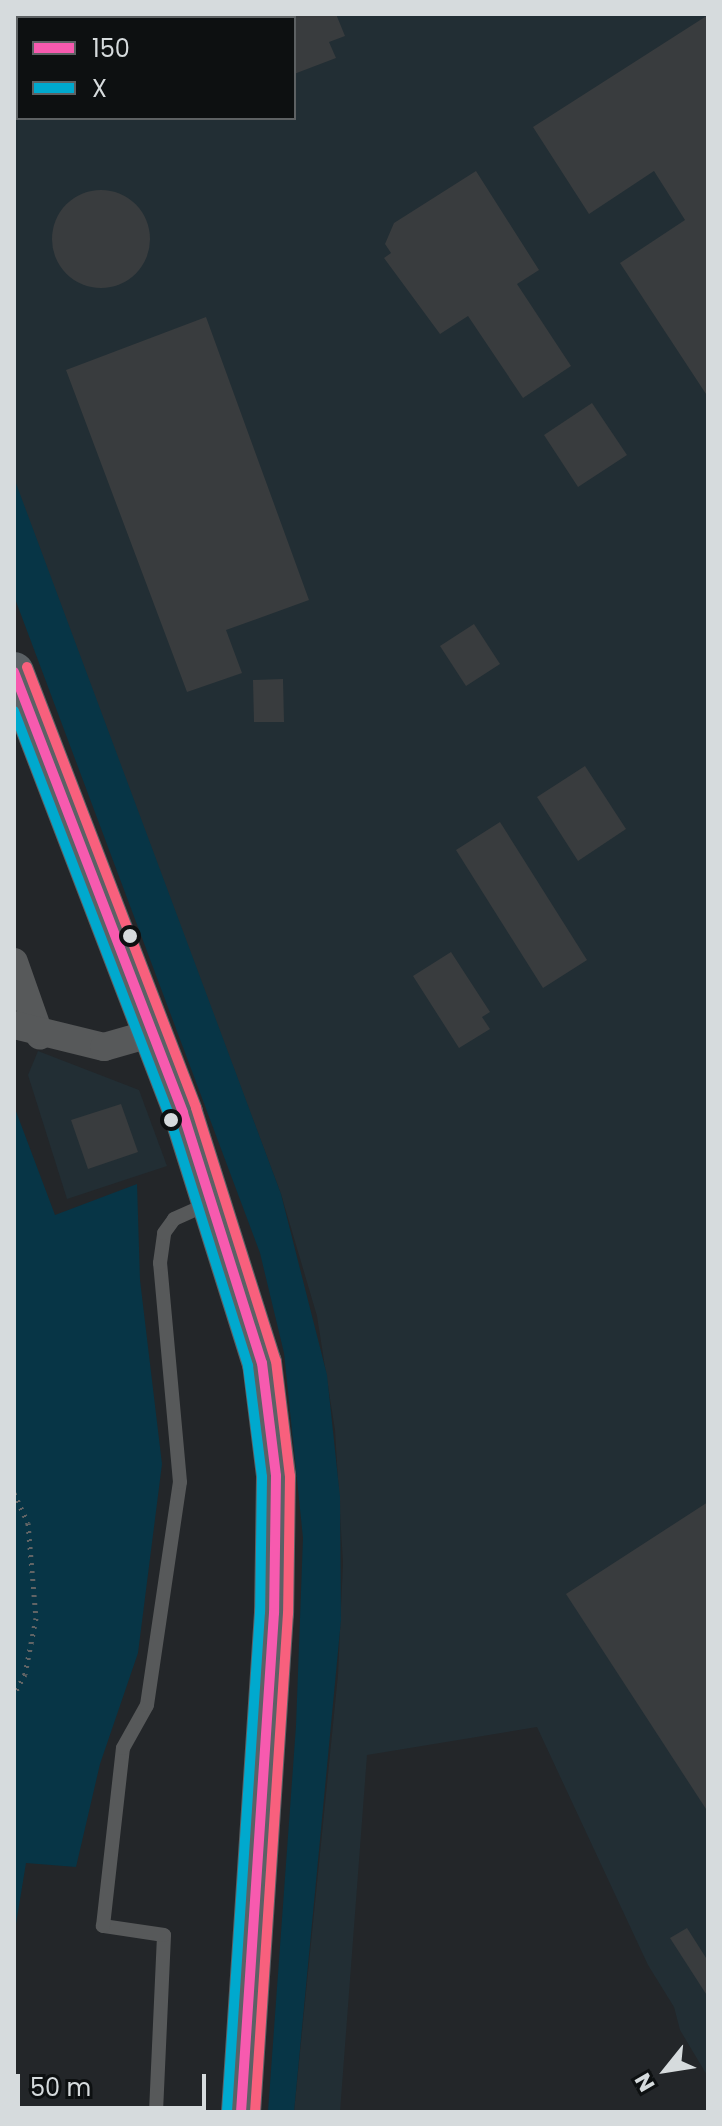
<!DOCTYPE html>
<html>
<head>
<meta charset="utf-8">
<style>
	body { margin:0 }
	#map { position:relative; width:722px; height:2126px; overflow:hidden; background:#232629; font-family:Poppins,sans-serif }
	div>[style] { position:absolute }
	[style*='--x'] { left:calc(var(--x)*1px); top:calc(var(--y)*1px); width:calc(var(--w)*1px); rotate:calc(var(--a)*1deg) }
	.built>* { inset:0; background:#222e34 }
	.green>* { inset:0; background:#073546 }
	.building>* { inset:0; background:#393c3e }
	.round { border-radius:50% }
	.path>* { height:5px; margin-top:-2.5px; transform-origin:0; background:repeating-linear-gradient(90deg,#616465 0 2px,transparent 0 8px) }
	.lane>* { height:14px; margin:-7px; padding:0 7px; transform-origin:7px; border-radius:7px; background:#57595a }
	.street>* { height:28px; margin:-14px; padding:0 14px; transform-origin:14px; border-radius:14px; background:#57595a }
	.secondary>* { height:40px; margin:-20px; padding:0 20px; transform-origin:20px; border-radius:20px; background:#5b6165 }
	.bus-1>* { height:10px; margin:-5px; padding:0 5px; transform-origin:5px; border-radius:5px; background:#f75aaf }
	.bus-2>* { height:10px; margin:-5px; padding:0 5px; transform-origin:5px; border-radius:5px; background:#00a9ce }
	.bus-3>* { height:10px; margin:-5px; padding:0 5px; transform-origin:5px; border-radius:5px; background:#f8607d }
	.dots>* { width:22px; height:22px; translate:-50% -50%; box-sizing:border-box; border:4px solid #0d1011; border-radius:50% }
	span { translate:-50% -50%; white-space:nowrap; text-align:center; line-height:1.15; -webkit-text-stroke:8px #0d1011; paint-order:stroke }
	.frame { position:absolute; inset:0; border:16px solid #d6dbdd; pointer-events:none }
	.legend { position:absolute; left:16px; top:16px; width:280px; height:104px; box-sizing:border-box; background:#0d1011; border:2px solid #5d6163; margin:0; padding:10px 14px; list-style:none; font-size:24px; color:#d6dbdd }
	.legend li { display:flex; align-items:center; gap:16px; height:40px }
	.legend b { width:40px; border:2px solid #5d6163 }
	.north { position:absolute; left:626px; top:2030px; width:80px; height:80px; -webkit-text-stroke:6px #0d1011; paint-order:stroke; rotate:240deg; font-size:22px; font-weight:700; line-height:32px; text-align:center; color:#d6dbdd }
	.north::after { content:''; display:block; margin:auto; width:28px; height:36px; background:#d6dbdd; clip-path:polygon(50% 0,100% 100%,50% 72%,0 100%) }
	.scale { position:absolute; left:16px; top:2074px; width:190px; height:36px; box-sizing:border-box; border:4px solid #d6dbdd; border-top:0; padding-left:10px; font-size:24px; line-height:28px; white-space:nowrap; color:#d6dbdd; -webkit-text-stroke:6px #0d1011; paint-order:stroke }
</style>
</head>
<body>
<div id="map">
	<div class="built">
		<div style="clip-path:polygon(evenodd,14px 14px,708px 14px,708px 2077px,680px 2030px,674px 2007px,648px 1965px,537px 1727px,367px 1755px,340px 2112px,294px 2112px,338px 1675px,343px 1563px,335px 1430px,317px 1316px,281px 1194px,14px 487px,14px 14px,18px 18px,294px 18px,294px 118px,18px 118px,18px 18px)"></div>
		<div style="clip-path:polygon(38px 1051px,139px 1090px,167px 1166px,67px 1199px,28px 1075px)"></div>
	</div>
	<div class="green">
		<div style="clip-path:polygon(14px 478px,281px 1194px,327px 1375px,340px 1497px,341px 1620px,294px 2112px,268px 2112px,296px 1726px,303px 1538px,284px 1353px,260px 1253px,14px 596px)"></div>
		<div style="clip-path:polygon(14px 1106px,55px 1215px,137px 1184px,140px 1280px,162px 1464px,138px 1653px,100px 1764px,76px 1867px,26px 1863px,14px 1936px)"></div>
	</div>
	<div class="building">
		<div style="clip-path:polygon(294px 14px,336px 14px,345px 36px,329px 42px,336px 58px,294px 74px)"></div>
		<div style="clip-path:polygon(708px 15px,708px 397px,620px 263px,685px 220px,654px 171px,589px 214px,533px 127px)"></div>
		<div style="clip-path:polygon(476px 171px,539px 270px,517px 284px,571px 366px,523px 398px,468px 316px,440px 334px,384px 258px,391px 253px,385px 244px,394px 223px)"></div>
		<div class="round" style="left:52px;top:190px;width:98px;height:98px"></div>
		<div style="clip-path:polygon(206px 317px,309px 600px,226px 630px,242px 673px,187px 692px,66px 370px)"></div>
		<div style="clip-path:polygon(592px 403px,627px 455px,578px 487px,544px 435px)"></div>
		<div style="clip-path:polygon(474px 624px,500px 664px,466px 686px,440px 646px)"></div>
		<div style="clip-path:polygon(283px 679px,284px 722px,254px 722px,253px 680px)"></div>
		<div style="clip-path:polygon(585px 766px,626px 829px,578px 861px,537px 797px)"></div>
		<div style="clip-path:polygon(500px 822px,587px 960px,543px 988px,456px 850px)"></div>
		<div style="clip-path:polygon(451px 952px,490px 1012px,482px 1017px,490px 1029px,459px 1048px,413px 976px)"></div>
		<div style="clip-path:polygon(121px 1104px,138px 1152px,88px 1169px,71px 1120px)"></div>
		<div style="clip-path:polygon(708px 1502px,708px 1812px,566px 1594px)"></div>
		<div style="clip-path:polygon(687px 1928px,708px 1961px,708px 1997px,670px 1938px)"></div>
	</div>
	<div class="path">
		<div style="--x:14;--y:1493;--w:33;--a:65"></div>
		<div style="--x:28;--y:1523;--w:95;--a:85.2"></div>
		<div style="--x:36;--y:1618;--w:57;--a:101.1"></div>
		<div style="--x:25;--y:1674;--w:24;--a:118"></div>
	</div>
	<div class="lane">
		<div style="--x:156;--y:2112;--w:177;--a:-87.4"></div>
		<div style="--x:164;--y:1935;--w:62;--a:-171.6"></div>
		<div style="--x:103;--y:1926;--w:179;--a:-83.6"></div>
		<div style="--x:123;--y:1748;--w:49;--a:-60.8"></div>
		<div style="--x:147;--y:1705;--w:225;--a:-81.6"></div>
		<div style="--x:180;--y:1482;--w:220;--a:-95.2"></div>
		<div style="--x:160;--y:1263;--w:30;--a:-82"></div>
		<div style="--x:164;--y:1233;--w:17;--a:-54"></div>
		<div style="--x:174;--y:1219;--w:39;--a:-24"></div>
	</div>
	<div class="street">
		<div style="--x:14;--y:962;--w:78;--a:70.6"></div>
		<div style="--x:14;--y:1025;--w:93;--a:13.7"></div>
		<div style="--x:104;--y:1047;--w:51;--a:-15.9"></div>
	</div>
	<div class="secondary">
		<div style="--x:14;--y:672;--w:472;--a:69"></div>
		<div style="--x:183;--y:1113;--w:262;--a:72.5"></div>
		<div style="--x:262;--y:1363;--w:114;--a:82.9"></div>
		<div style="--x:276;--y:1476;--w:137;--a:90.8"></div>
		<div style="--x:274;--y:1613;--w:500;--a:93.78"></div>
	</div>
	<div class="bus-1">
		<div style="--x:14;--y:672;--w:472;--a:69"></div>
		<div style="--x:183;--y:1113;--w:262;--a:72.5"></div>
		<div style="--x:262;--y:1363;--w:114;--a:82.9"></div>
		<div style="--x:276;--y:1476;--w:137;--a:90.8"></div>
		<div style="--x:274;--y:1613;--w:500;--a:93.78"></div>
	</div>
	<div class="bus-2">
		<div style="--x:14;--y:711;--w:436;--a:69"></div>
		<div style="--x:170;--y:1118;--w:260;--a:72.5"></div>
		<div style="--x:248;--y:1366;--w:112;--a:82.8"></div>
		<div style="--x:262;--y:1477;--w:135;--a:90.8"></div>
		<div style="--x:260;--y:1612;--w:500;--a:93.78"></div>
	</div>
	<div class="bus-3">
		<div style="--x:27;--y:667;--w:472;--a:69"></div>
		<div style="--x:196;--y:1108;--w:265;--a:72.5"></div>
		<div style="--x:276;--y:1361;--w:116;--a:83.1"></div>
		<div style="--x:290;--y:1476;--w:137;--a:90.8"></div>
		<div style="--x:288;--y:1613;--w:500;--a:93.78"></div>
	</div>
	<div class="dots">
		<div style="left:130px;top:936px;background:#d6dbdd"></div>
		<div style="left:171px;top:1120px;background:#d6dbdd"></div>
	</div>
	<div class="frame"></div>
	<ul class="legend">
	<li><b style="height:10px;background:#f75aaf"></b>150</li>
	<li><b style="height:10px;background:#00a9ce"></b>X</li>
	</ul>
	<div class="north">N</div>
	<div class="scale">50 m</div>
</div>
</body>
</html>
